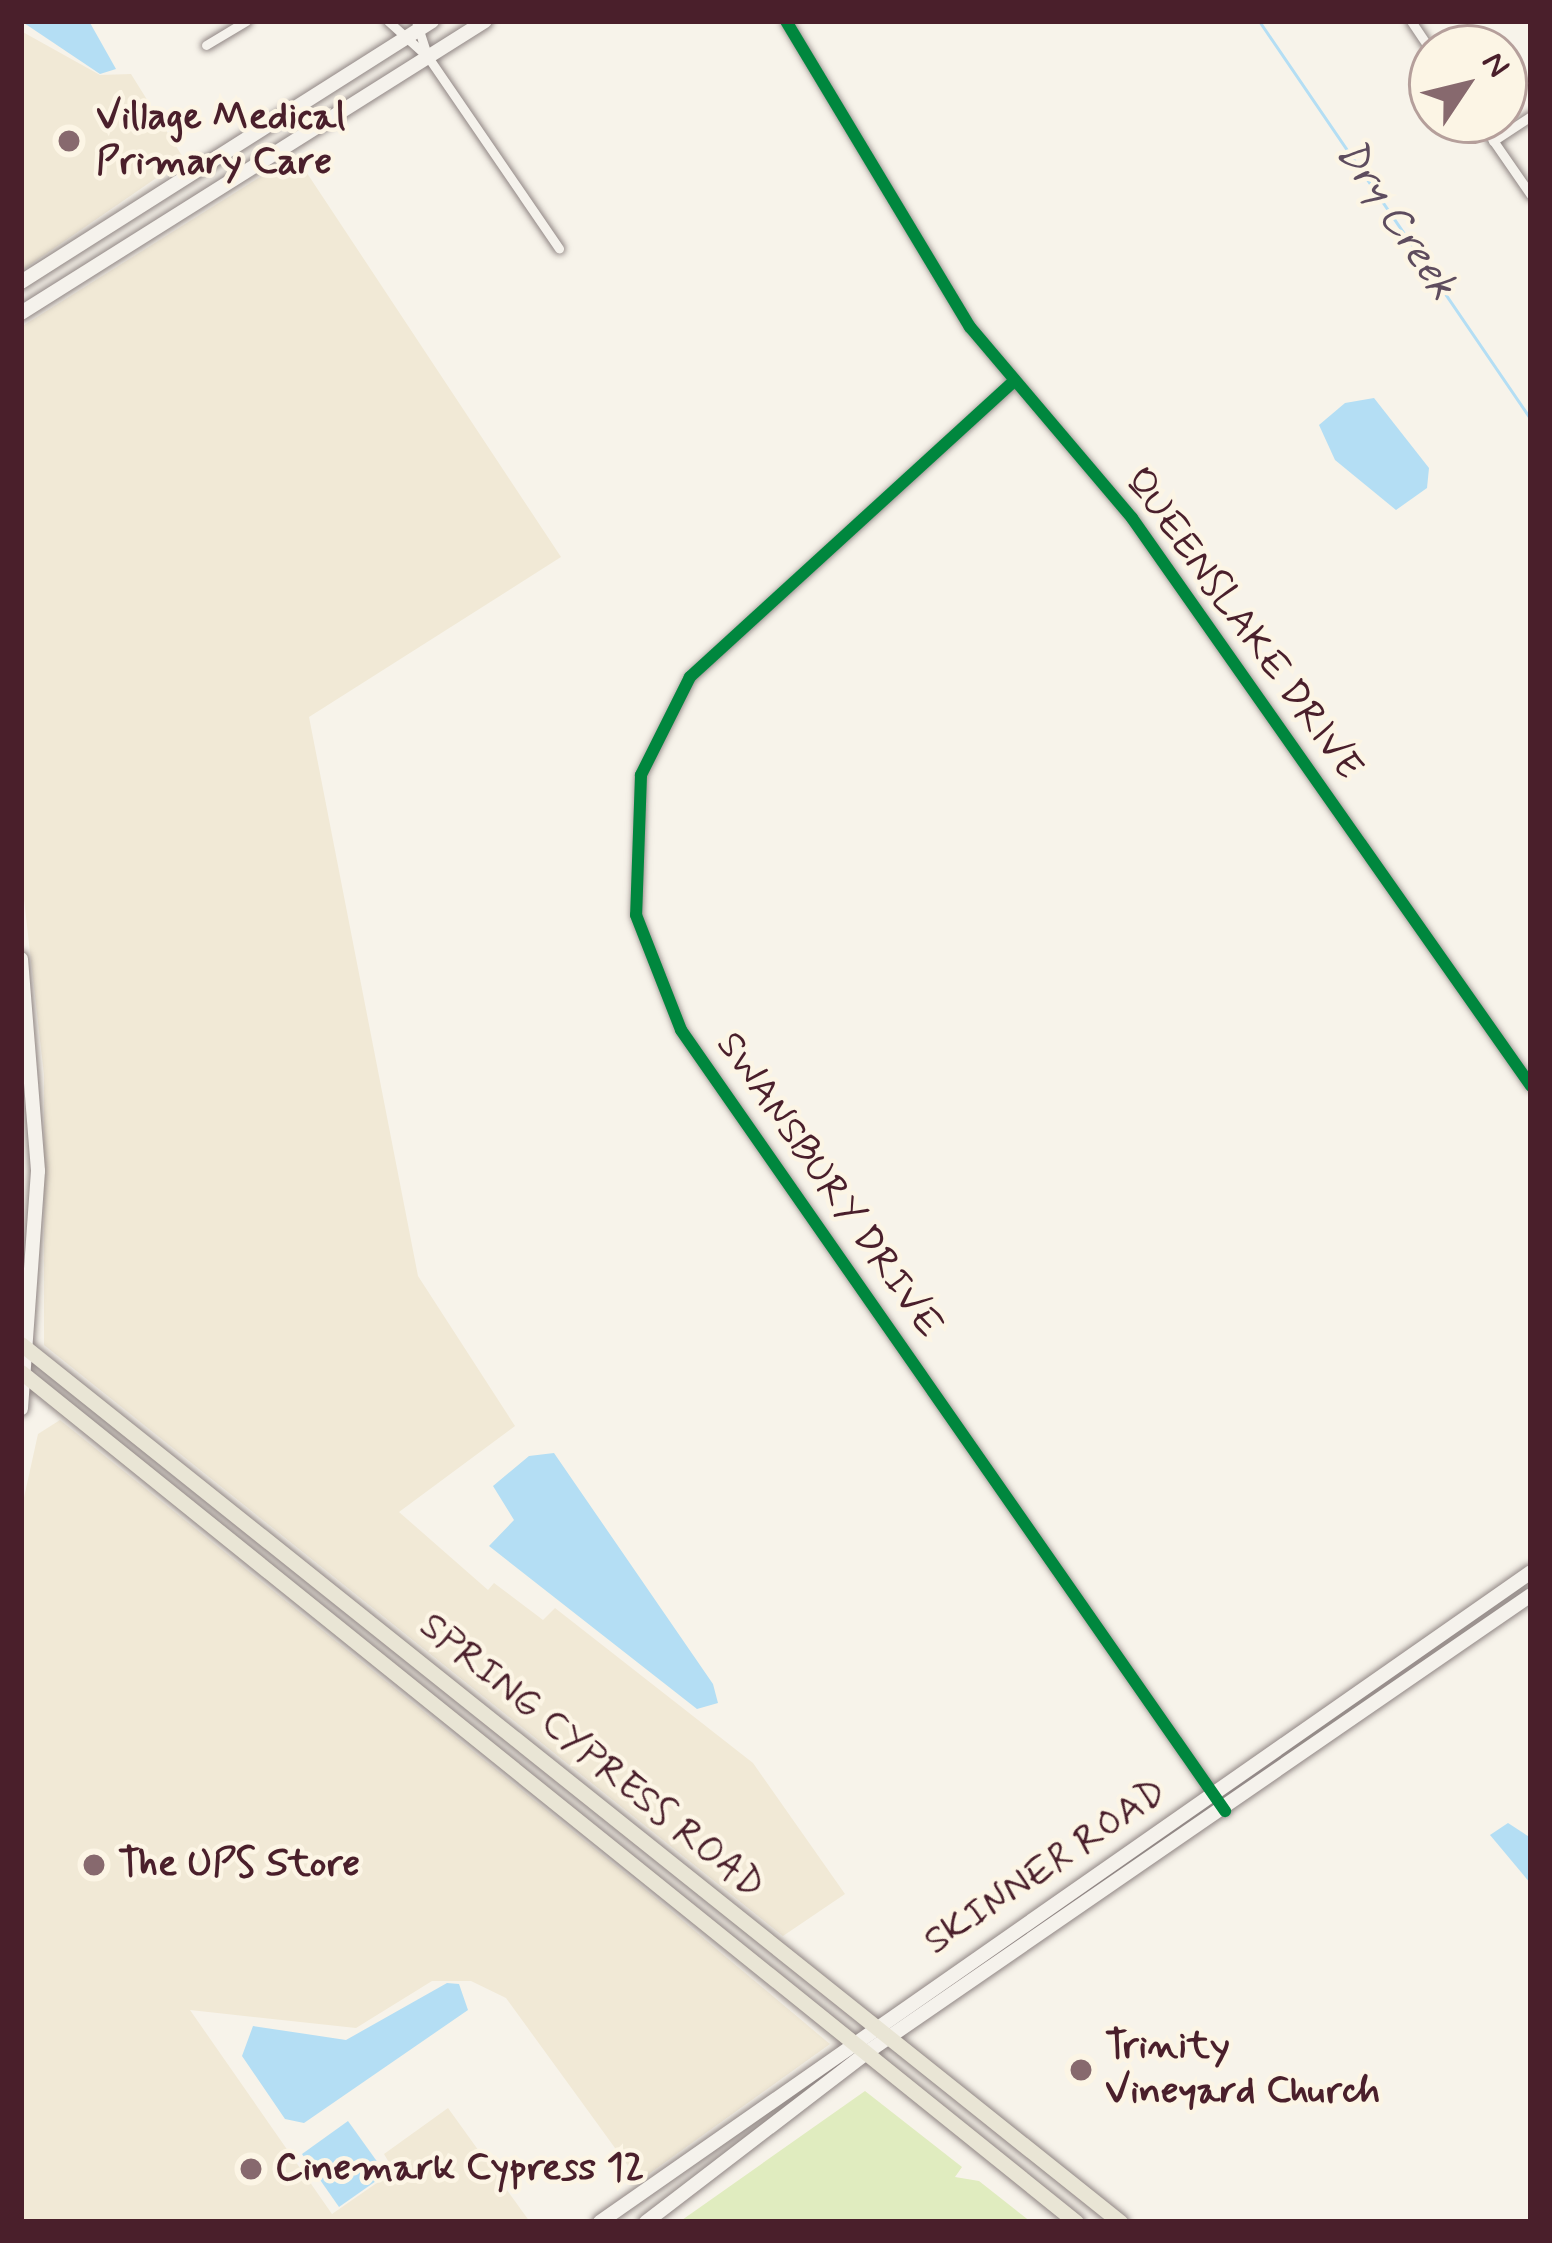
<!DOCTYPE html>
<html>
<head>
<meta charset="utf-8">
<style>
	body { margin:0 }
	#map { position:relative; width:1552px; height:2243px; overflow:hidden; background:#f7f3ea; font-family:Mynerve,sans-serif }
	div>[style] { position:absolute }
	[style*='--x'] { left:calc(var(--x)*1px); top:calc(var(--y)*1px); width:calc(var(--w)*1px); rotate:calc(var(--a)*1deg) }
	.built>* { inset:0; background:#f1e9d6 }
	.green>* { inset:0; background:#e0ecbf }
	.water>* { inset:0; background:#b4def4 }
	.stream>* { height:3px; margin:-1.5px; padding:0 1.5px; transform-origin:1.5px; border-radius:1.5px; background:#b4def4 }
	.roads { filter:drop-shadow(0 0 3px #908684) drop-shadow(0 0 3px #908684) }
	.street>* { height:9px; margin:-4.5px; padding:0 4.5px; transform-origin:4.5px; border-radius:4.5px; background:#f5f2ec }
	.secondary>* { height:14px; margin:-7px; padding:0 7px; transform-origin:7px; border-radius:7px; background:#f5f2ec }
	.primary>* { height:15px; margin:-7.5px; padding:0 7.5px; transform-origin:7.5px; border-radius:7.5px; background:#e9e5d5 }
	.cycleway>* { height:12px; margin:-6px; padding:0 6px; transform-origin:6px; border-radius:6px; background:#00873e }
	.dots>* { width:33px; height:33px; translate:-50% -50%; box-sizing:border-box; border:6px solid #fcf5e5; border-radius:50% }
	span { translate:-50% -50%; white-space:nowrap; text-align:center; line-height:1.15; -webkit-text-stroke:9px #fcf5e5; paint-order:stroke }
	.poi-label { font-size:39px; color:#4a1f2b; font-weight:700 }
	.left { translate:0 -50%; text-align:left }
	.street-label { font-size:39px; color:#4a1f2b }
	.water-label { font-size:42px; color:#5e4c5e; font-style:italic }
	.frame { position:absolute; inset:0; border:24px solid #4a1f2b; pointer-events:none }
	.north { position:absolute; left:1408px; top:24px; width:120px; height:120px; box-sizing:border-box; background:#fcf5e5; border:3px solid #b59f9b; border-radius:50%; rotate:55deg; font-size:33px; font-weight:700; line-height:48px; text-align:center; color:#4a1f2b }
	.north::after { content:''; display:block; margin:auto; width:42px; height:54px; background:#87696e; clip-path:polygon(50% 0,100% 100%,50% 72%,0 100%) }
</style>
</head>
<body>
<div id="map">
	<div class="built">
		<div style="clip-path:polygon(21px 31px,100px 75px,131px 74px,184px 159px,21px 271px)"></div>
		<div style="clip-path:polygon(295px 155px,561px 557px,309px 717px,418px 1276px,515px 1426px,399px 1512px,488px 1590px,494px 1583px,543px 1620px,555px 1608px,753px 1763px,845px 1894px,783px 1936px,44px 1345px,44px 1075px,21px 873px,21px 327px)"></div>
		<div style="clip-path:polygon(60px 1420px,640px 1885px,830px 2044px,639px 2181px,506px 1998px,471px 1981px,432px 1981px,356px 2028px,190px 2010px,332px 2214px,394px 2171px,384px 2154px,448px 2108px,530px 2222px,21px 2222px,21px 1511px,38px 1434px)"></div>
	</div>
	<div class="green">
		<div style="clip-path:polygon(865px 2091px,962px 2167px,955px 2177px,979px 2181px,1031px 2222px,682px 2220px)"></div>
	</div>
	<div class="water">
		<div style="clip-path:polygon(21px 21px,89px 21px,116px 69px,100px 74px)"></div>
		<div style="clip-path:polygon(1374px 398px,1429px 468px,1427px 488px,1396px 510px,1335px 460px,1319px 425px,1345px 403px)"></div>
		<div style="clip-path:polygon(554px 1453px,713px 1684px,718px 1703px,697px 1709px,489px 1546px,514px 1520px,493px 1486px,529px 1456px)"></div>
		<div style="clip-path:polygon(1508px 1823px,1531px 1838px,1531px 1884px,1490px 1835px)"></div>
		<div style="clip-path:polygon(447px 1983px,459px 1984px,468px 2010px,304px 2123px,285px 2119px,242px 2056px,253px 2026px,346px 2040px)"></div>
		<div style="clip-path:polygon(348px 2121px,386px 2174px,339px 2207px,302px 2154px)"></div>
	</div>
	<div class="stream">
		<div style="--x:1259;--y:21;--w:482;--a:55.7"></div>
	</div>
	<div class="roads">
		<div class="street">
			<div style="--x:388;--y:21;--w:54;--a:42"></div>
			<div style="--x:416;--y:21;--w:38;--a:72"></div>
			<div style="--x:428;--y:57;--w:232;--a:55.6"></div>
			<div style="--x:786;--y:21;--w:357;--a:59"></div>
			<div style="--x:970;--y:327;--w:250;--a:49.7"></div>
			<div style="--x:1132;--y:518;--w:694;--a:54.91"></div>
			<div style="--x:1411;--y:21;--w:37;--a:56"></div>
			<div style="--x:206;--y:45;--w:47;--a:-31"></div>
			<div style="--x:1479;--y:120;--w:91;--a:55.3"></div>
			<div style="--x:1493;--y:141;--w:45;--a:-33.3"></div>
			<div style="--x:1014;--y:381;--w:439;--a:137.6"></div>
			<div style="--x:690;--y:677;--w:110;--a:116.6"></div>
			<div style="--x:641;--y:775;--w:140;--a:92"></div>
			<div style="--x:636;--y:915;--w:123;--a:68.6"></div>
			<div style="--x:681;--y:1030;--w:952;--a:55.14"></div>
		</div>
		<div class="secondary">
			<div style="--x:21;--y:282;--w:487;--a:-32.4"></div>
			<div style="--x:21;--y:313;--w:548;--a:-32.18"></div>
			<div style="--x:21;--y:959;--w:213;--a:85.4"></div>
			<div style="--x:38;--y:1171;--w:238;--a:94.1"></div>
			<div style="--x:600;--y:2222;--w:1135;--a:-34.92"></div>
			<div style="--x:646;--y:2222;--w:277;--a:-37.5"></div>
			<div style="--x:866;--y:2053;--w:807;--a:-34.56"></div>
		</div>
		<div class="primary">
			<div style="--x:21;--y:1344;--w:1407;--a:38.62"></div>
			<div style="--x:21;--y:1372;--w:1355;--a:38.86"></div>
		</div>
	</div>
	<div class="cycleway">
		<div style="--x:786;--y:21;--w:357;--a:59"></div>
		<div style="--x:970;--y:327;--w:250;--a:49.7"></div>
		<div style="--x:1132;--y:518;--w:694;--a:54.91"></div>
		<div style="--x:1014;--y:381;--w:439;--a:137.6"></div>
		<div style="--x:690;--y:677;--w:110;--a:116.6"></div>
		<div style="--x:641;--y:775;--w:140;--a:92"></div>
		<div style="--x:636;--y:915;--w:123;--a:68.6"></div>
		<div style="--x:681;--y:1030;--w:952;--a:55.14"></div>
	</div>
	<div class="dots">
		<div style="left:69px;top:141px;background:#87696e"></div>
		<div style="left:94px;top:1865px;background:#87696e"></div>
		<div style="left:1081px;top:2070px;background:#87696e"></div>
		<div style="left:251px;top:2169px;background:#87696e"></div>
	</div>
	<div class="poi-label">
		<span class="left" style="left:96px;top:141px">Village Medical<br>Primary Care</span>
		<span class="left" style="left:118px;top:1865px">The UPS Store</span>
		<span class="left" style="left:1105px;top:2070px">Trinity<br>Vineyard Church</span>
		<span class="left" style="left:275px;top:2169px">Cinemark Cypress 12</span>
	</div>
	<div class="street-label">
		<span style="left:1242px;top:625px;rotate:54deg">QUEENSLAKE DRIVE</span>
		<span style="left:828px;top:1186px;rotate:55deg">SWANSBURY DRIVE</span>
		<span style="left:591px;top:1757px;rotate:39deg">SPRING CYPRESS ROAD</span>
		<span style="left:1046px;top:1868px;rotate:-34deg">SKINNER ROAD</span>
	</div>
	<div class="water-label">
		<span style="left:1395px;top:220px;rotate:56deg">Dry Creek</span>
	</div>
	<div class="frame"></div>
	<div class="north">N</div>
</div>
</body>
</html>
